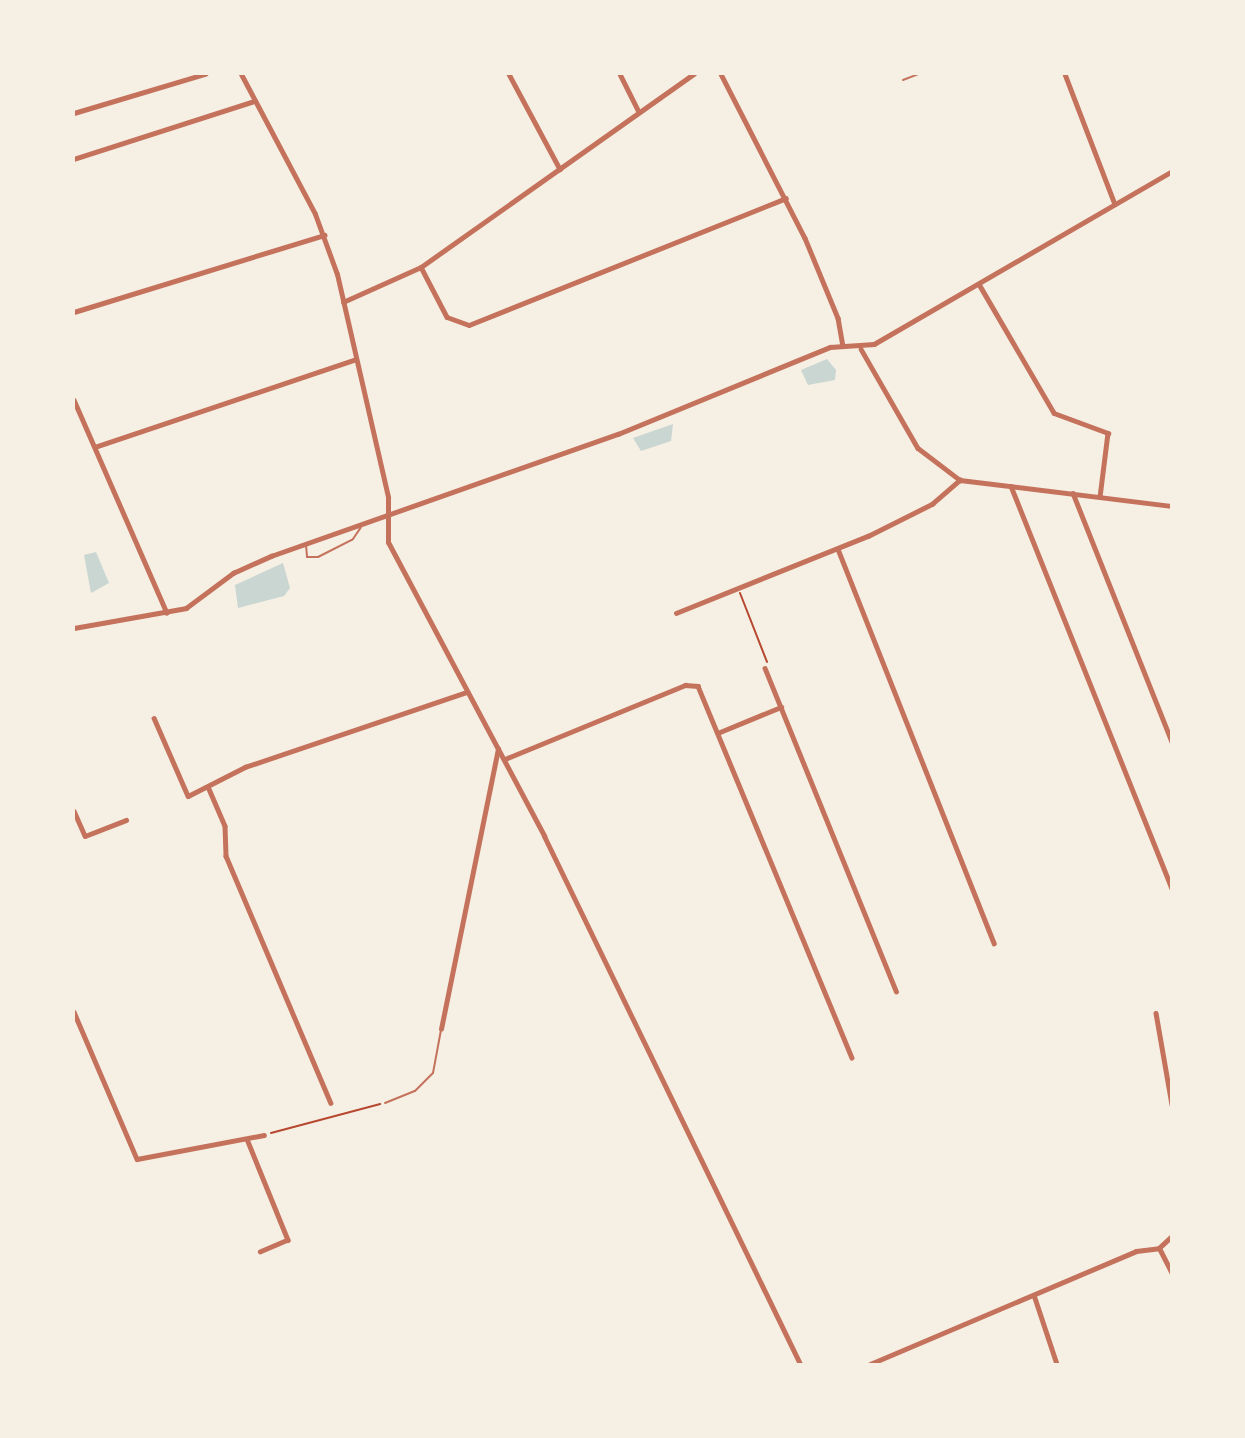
<!DOCTYPE html>
<html>
<head>
<meta charset="utf-8">
<style>
	body { margin:0 }
	#map { position:relative; width:1245px; height:1438px; overflow:hidden; background:#f6efe4; font-family:Montserrat,sans-serif }
	div>[style] { position:absolute }
	[style*='--x'] { left:calc(var(--x)*1px); top:calc(var(--y)*1px); width:calc(var(--w)*1px); rotate:calc(var(--a)*1deg) }
	.water>* { inset:0; background:#c9d6d2 }
	.path>* { height:2px; margin:-1px; padding:0 1px; transform-origin:1px; border-radius:1px; background:#b5482f }
	.service>* { height:2px; margin:-1px; padding:0 1px; transform-origin:1px; border-radius:1px; background:#c5725c }
	.minor>* { height:4.5px; margin:-2.25px; padding:0 2.25px; transform-origin:2.25px; border-radius:2.25px; background:#c5725c }
	.tertiary>* { height:5px; margin:-2.5px; padding:0 2.5px; transform-origin:2.5px; border-radius:2.5px; background:#c5725c }
	span { translate:-50% -50%; white-space:nowrap; text-align:center; line-height:1.15; -webkit-text-stroke:7px #f6efe4; paint-order:stroke }
	.frame { position:absolute; inset:0; border:75px solid #f6efe4; pointer-events:none }
</style>
</head>
<body>
<div id="map">
	<div class="water">
		<div style="clip-path:polygon(827px 359px,836px 370px,835px 380px,808px 385px,801px 370px)"></div>
		<div style="clip-path:polygon(673px 424px,671px 441px,641px 451px,633px 438px)"></div>
		<div style="clip-path:polygon(96px 552px,109px 583px,91px 593px,84px 555px)"></div>
		<div style="clip-path:polygon(283px 563px,290px 588px,284px 596px,238px 608px,235px 585px)"></div>
	</div>
	<div class="path">
		<div style="--x:740;--y:593;--w:74;--a:68.6"></div>
		<div style="--x:271;--y:1133;--w:113;--a:-14.9"></div>
	</div>
	<div class="service">
		<div style="--x:903;--y:80;--w:17;--a:-21"></div>
		<div style="--x:306;--y:545;--w:12;--a:85"></div>
		<div style="--x:307;--y:557;--w:11;--a:0"></div>
		<div style="--x:318;--y:557;--w:39;--a:-27"></div>
		<div style="--x:353;--y:539;--w:14;--a:-56"></div>
		<div style="--x:385;--y:1103;--w:32;--a:-22"></div>
		<div style="--x:415;--y:1091;--w:25;--a:-45"></div>
		<div style="--x:433;--y:1073;--w:44;--a:-79.5"></div>
	</div>
	<div class="minor">
		<div style="--x:509;--y:74;--w:108;--a:61.8"></div>
		<div style="--x:620;--y:74;--w:42;--a:63.4"></div>
		<div style="--x:721;--y:74;--w:184;--a:62.9"></div>
		<div style="--x:805;--y:238;--w:87;--a:67.6"></div>
		<div style="--x:838;--y:318;--w:28;--a:80"></div>
		<div style="--x:1065;--y:74;--w:139;--a:69"></div>
		<div style="--x:74;--y:113;--w:137;--a:-16.6"></div>
		<div style="--x:74;--y:159;--w:190;--a:-17.8"></div>
		<div style="--x:421;--y:267;--w:56;--a:62.5"></div>
		<div style="--x:447;--y:317;--w:23;--a:20"></div>
		<div style="--x:469;--y:325;--w:341;--a:-21.8"></div>
		<div style="--x:979;--y:284;--w:149;--a:59.8"></div>
		<div style="--x:1054;--y:413;--w:58;--a:20.3"></div>
		<div style="--x:1108;--y:433;--w:64;--a:97.1"></div>
		<div style="--x:343;--y:302;--w:85;--a:-24.2"></div>
		<div style="--x:421;--y:267;--w:334;--a:-35.3"></div>
		<div style="--x:74;--y:312;--w:262;--a:-17.1"></div>
		<div style="--x:861;--y:349;--w:114;--a:60.1"></div>
		<div style="--x:918;--y:448;--w:53;--a:37.3"></div>
		<div style="--x:960;--y:480;--w:214;--a:7"></div>
		<div style="--x:74;--y:400;--w:232;--a:66.4"></div>
		<div style="--x:95;--y:447;--w:275;--a:-18.6"></div>
		<div style="--x:1011;--y:486;--w:434;--a:68.2"></div>
		<div style="--x:1073;--y:493;--w:268;--a:68.3"></div>
		<div style="--x:838;--y:549;--w:424;--a:68.4"></div>
		<div style="--x:676;--y:613;--w:207;--a:-21.9"></div>
		<div style="--x:868;--y:536;--w:72;--a:-26.6"></div>
		<div style="--x:932;--y:504;--w:37;--a:-41"></div>
		<div style="--x:74;--y:628;--w:114;--a:-10.1"></div>
		<div style="--x:186;--y:608;--w:59;--a:-36.7"></div>
		<div style="--x:233;--y:573;--w:42;--a:-24.1"></div>
		<div style="--x:271;--y:556;--w:368;--a:-19.4"></div>
		<div style="--x:618;--y:434;--w:229;--a:-22.3"></div>
		<div style="--x:830;--y:347;--w:44;--a:-3.9"></div>
		<div style="--x:874;--y:344;--w:345;--a:-30.1"></div>
		<div style="--x:765;--y:668;--w:349;--a:67.9"></div>
		<div style="--x:154;--y:718;--w:85;--a:66.4"></div>
		<div style="--x:188;--y:796;--w:64;--a:-27"></div>
		<div style="--x:245;--y:767;--w:234;--a:-18.7"></div>
		<div style="--x:720;--y:732;--w:66;--a:-22.3"></div>
		<div style="--x:505;--y:759;--w:195;--a:-22.3"></div>
		<div style="--x:685;--y:685;--w:13;--a:4"></div>
		<div style="--x:698;--y:686;--w:402;--a:67.5"></div>
		<div style="--x:209;--y:789;--w:40;--a:66.6"></div>
		<div style="--x:225;--y:826;--w:30;--a:88"></div>
		<div style="--x:226;--y:856;--w:268;--a:67"></div>
		<div style="--x:74;--y:811;--w:27;--a:66"></div>
		<div style="--x:85;--y:836;--w:44;--a:-21.3"></div>
		<div style="--x:74;--y:1012;--w:160;--a:66.8"></div>
		<div style="--x:137;--y:1159;--w:129;--a:-10.7"></div>
		<div style="--x:1156;--y:1013;--w:93;--a:80.1"></div>
		<div style="--x:441;--y:1029;--w:286;--a:-78.5"></div>
		<div style="--x:247;--y:1139;--w:109;--a:67.9"></div>
		<div style="--x:288;--y:1240;--w:30;--a:157"></div>
		<div style="--x:1159;--y:1248;--w:18;--a:-43"></div>
		<div style="--x:1034;--y:1295;--w:73;--a:71.6"></div>
	</div>
	<div class="tertiary">
		<div style="--x:241;--y:74;--w:158;--a:62.1"></div>
		<div style="--x:315;--y:214;--w:64;--a:69.9"></div>
		<div style="--x:337;--y:274;--w:229;--a:77.1"></div>
		<div style="--x:388;--y:497;--w:45;--a:90"></div>
		<div style="--x:388;--y:542;--w:333;--a:62"></div>
		<div style="--x:544;--y:836;--w:587;--a:64.13"></div>
		<div style="--x:870;--y:1364;--w:289;--a:-23"></div>
		<div style="--x:1136;--y:1251;--w:23;--a:-7"></div>
		<div style="--x:1159;--y:1248;--w:29;--a:63"></div>
	</div>
	<div class="frame"></div>
</div>
</body>
</html>
